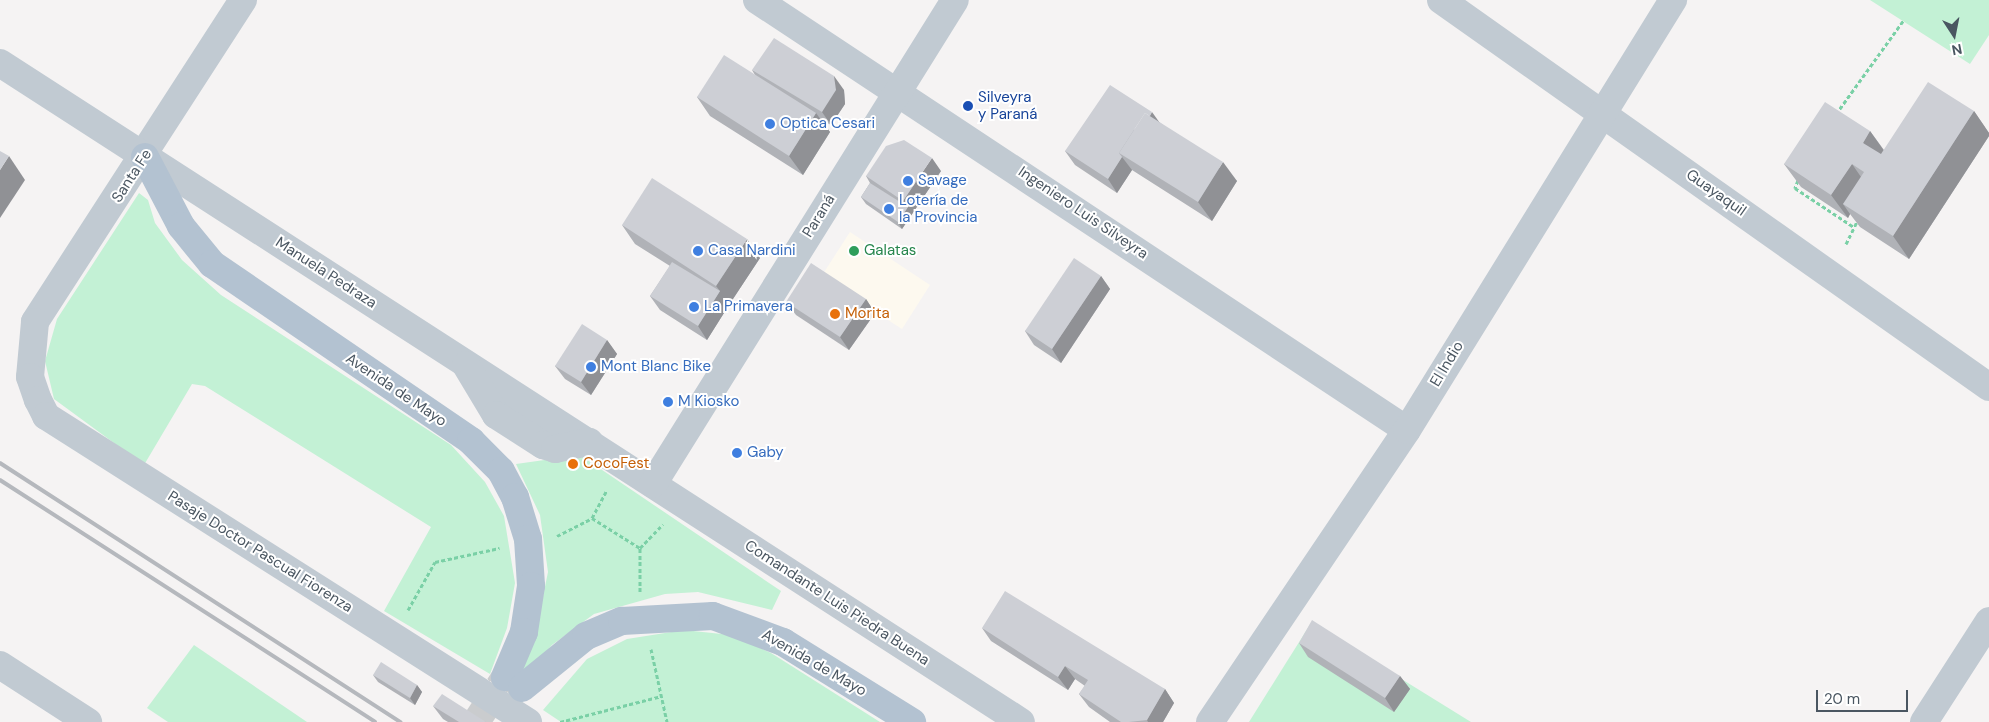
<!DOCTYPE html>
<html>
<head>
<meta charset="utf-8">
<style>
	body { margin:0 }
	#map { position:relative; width:1989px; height:722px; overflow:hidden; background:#f5f3f3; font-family:"DM Sans",sans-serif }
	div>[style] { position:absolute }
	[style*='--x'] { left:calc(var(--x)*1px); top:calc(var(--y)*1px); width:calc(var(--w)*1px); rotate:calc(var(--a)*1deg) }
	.commercial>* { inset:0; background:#fdf9ef }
	.green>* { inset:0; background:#c3f1d5 }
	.major-tunnel>* { height:28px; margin-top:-14px; transform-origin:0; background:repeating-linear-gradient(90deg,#caccce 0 28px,transparent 0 42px) }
	.path>* { height:3px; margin-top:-1.5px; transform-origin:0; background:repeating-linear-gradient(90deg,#7ad0a6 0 4px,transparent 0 6.5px) }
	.minor>* { height:28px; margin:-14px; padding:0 14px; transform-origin:14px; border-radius:14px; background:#c1cad2 }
	.major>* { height:28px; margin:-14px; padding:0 14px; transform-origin:14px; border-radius:14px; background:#b3c2d1 }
	.rail>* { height:4px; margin:-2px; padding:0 2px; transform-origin:2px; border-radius:2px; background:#b5b8bd }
	.wall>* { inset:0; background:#b0b2b7 }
	.shaded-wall>* { inset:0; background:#909195 }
	.building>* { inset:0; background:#cdcfd5 }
	.dots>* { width:14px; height:14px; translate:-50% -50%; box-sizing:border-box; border:2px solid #fff; border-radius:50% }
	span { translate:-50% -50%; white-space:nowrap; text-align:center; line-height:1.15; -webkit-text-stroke:4px #fff; paint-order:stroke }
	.transit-label { font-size:15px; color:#164399 }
	.left { translate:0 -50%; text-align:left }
	.shop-label { font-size:15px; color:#366cbe }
	.street-label { font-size:15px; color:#4a5661 }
	.leisure-label { font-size:15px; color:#27864d }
	.food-label { font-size:15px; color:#c56008 }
	.north { position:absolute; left:1929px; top:10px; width:50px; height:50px; -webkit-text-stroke:4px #fff; paint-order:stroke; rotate:169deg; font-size:14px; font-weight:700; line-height:20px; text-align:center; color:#4a5661 }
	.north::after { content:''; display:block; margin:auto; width:18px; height:22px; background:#4a5661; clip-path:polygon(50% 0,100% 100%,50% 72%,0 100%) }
	.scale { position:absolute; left:1816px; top:690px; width:92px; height:22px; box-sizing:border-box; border:2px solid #4a5661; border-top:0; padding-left:6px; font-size:15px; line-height:18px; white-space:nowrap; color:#4a5661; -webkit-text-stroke:4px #fff; paint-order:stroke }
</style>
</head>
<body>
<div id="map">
	<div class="commercial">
		<div style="clip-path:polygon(850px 232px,930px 285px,902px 329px,821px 277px)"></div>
	</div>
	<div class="green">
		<div style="clip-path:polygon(1870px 0,1989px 0,1989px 35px,1970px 64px)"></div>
		<div style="clip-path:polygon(139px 193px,148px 200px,155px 223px,182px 260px,221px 295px,451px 445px,485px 482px,504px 516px,515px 583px,507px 628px,490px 674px,384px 611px,431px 527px,205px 386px,192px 384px,144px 465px,54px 399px,45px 361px,57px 319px)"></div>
		<div style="clip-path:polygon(580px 455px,781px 591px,772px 610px,698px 592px,665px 594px,594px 614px,552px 645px,522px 679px,516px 675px,535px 635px,548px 572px,540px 515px,516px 464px)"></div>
		<div style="clip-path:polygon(1311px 623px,1471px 722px,1249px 722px)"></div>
		<div style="clip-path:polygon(684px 630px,731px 635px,771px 653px,880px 722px,561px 722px,543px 710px,587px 659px,627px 639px)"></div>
		<div style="clip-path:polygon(194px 645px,307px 722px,168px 722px,147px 708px)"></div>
	</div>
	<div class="major-tunnel">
		<div style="--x:476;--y:722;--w:51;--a:-56.9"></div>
	</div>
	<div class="path">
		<div style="--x:1836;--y:114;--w:115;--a:-54.2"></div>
		<div style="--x:1798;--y:180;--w:9;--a:111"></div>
		<div style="--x:1795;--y:188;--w:71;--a:33.5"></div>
		<div style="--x:1846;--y:244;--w:28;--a:-64"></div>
		<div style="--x:592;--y:518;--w:57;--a:32"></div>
		<div style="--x:557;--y:536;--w:39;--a:-27"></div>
		<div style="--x:592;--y:518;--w:32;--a:-62"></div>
		<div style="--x:640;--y:592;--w:44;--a:-90"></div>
		<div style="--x:640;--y:548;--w:33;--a:-46"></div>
		<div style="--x:408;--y:610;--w:55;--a:-60.6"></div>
		<div style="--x:435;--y:562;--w:66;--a:-12.2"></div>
		<div style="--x:651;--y:649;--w:75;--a:77.6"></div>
		<div style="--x:560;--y:722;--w:105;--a:-14.3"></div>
	</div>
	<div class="minor">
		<div style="--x:243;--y:0;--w:383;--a:122.9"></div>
		<div style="--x:35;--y:322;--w:55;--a:95.2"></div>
		<div style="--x:30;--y:377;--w:24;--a:71"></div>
		<div style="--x:38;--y:400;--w:18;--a:63"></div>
		<div style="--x:46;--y:416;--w:571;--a:32.41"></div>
		<div style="--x:757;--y:0;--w:779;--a:33.49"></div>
		<div style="--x:1441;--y:0;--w:671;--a:35.23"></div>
		<div style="--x:0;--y:63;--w:1215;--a:32.84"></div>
		<div style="--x:466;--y:365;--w:58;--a:59"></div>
		<div style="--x:496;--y:415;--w:56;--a:32.6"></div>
		<div style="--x:543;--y:445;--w:13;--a:18"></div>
		<div style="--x:555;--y:449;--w:35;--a:-12"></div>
		<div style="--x:653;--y:484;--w:570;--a:-58.04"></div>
		<div style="--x:0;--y:665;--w:105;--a:32.9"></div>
		<div style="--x:1210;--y:722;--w:352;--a:-56"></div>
		<div style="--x:1407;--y:430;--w:506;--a:-58.26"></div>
		<div style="--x:1924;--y:722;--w:120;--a:-57.2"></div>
	</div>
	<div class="major">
		<div style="--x:145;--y:157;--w:78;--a:62.4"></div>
		<div style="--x:181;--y:226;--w:49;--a:50.8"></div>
		<div style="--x:212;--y:264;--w:314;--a:34.3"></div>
		<div style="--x:471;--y:441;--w:42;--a:45"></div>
		<div style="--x:501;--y:471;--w:30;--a:62"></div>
		<div style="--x:515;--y:497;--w:44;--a:72.8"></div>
		<div style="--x:528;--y:539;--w:47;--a:86.3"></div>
		<div style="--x:531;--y:586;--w:47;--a:98.7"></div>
		<div style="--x:524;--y:632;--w:49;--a:112.9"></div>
		<div style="--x:522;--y:688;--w:82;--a:-39.1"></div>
		<div style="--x:586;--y:636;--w:39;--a:-23"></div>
		<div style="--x:622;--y:621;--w:91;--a:-3.1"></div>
		<div style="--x:713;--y:616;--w:75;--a:20.4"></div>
		<div style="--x:783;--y:642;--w:152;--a:31.8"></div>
	</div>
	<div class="rail">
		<div style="--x:0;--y:463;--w:477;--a:32.9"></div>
		<div style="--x:0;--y:480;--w:446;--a:32.8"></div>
	</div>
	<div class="wall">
		<div style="clip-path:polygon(752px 70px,844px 90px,845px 104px,831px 125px,820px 119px,830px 132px,803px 175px,710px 116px,697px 97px,755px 75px)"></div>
		<div style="clip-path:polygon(1974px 111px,1989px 133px,1989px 136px,1909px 259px,1860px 227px,1850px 214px,1848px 218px,1801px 187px,1784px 164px,1870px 131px,1884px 150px)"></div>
		<div style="clip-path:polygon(1159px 122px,1237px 181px,1212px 221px,1132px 170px,1117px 193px,1075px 165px,1065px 151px)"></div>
		<div style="clip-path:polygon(941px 171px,902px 229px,866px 204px,861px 197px,870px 183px,866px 176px)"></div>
		<div style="clip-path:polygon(622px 225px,760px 258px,729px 305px,707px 340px,660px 310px,650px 296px,670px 266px,635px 244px)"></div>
		<div style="clip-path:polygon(1101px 276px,1110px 289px,1061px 363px,1034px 345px,1025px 331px)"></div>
		<div style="clip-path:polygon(866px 299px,875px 313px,849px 350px,796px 315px,786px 302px)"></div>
		<div style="clip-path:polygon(607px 340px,617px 354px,591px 395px,565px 379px,555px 366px)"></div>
		<div style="clip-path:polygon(982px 628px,1165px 689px,1174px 703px,1163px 722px,1110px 722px,1089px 707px,1079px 694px,1085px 686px,1075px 679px,1068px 690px,991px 641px)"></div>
		<div style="clip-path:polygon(1299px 643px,1400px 676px,1410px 689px,1394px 712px,1308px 657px)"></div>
		<div style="clip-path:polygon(373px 675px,417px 685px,422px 692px,415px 705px,378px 682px)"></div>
		<div style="clip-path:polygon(433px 706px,486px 722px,448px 722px,443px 719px)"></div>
	</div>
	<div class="shaded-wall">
		<div style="clip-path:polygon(834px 76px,844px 90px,845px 104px,831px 125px,822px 112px)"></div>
		<div style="clip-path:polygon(1974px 111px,1989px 133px,1989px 136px,1909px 259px,1893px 236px)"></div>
		<div style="clip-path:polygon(1152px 112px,1162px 126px,1124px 155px)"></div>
		<div style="clip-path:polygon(816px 113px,830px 132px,803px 175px,789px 156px)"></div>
		<div style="clip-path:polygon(1870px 131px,1887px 155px,1880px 166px,1863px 143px)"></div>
		<div style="clip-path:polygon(9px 156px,25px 180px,0 218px,0 170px)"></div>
		<div style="clip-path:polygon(1122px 157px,1132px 170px,1117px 193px,1108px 179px)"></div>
		<div style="clip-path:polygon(932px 158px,941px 171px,902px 229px,898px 222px,908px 207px,903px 201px)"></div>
		<div style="clip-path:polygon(1223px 162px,1237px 181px,1212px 221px,1198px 202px)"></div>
		<div style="clip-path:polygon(1852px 164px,1868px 187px,1843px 204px,1850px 214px,1848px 218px,1831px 195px)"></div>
		<div style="clip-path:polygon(747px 239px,760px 258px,729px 305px,707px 340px,698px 326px,720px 291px,716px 286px)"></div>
		<div style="clip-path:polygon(1101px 276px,1110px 289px,1061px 363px,1052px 349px)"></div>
		<div style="clip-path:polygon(866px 299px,875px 313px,849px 350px,840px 337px)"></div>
		<div style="clip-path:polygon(607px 340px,617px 354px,591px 395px,581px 382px)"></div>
		<div style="clip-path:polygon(1065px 666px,1075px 679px,1068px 690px,1058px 677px)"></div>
		<div style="clip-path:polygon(1400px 676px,1410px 689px,1394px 712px,1385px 698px)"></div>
		<div style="clip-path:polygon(417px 685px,422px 692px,415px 705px,410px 698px)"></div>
		<div style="clip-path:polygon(1165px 689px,1174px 703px,1163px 722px,1148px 722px,1147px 720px)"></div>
	</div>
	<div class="building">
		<div style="clip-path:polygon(774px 38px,834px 76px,836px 90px,822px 112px,752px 70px)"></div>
		<div style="clip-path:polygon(724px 55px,816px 113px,789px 156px,697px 97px)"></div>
		<div style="clip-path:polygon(1928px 82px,1974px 111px,1893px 236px,1843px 204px,1864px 172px,1852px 164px,1831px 195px,1784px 164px,1825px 102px,1870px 131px,1863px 143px,1881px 154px)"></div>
		<div style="clip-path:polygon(1110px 85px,1152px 112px,1150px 116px,1145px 113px,1119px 153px,1122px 157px,1108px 179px,1065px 151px)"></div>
		<div style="clip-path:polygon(1145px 113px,1223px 162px,1198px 202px,1119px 153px)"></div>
		<div style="clip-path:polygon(904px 140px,932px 158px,903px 201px,866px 176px,886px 146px)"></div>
		<div style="clip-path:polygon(0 151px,9px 156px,0 170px)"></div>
		<div style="clip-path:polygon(652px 178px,747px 239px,716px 286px,622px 225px)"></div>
		<div style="clip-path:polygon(870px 183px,908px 207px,898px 222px,861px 197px)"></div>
		<div style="clip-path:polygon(1074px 258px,1101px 276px,1052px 349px,1025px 331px)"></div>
		<div style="clip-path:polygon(672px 262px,720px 291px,698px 326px,650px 296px)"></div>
		<div style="clip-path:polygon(811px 263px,866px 299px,840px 337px,786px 302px)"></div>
		<div style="clip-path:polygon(582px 324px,607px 340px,581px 382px,555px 366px)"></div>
		<div style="clip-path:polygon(1005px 591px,1165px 689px,1147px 720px,1129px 722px,1121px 722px,1079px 694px,1088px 680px,1065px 666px,1058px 677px,982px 628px)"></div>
		<div style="clip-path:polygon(1312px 620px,1400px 676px,1385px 698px,1299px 643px)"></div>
		<div style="clip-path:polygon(381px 662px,417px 685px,410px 698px,373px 675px)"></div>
		<div style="clip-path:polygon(442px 694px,486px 722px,459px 722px,433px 706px)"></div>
	</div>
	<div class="dots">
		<div style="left:968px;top:106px;background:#1a4fb4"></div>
		<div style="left:770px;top:124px;background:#3f7fe0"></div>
		<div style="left:908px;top:181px;background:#3f7fe0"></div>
		<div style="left:889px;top:209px;background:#3f7fe0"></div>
		<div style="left:698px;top:251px;background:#3f7fe0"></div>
		<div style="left:854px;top:251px;background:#2e9e5b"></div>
		<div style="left:694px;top:307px;background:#3f7fe0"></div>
		<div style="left:835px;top:314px;background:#e8710a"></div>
		<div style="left:591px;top:367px;background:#3f7fe0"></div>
		<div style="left:668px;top:402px;background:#3f7fe0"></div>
		<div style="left:737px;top:453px;background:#3f7fe0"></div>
		<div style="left:573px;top:464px;background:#e8710a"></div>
	</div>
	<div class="transit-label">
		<span class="left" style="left:978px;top:106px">Silveyra<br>y Paraná</span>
	</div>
	<div class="shop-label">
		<span class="left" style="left:780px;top:124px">Optica Cesari</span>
		<span class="left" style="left:918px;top:181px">Savage</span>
		<span class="left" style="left:899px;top:209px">Lotería de<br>la Provincia</span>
		<span class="left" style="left:708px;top:251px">Casa Nardini</span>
		<span class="left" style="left:704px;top:307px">La Primavera</span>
		<span class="left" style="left:601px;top:367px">Mont Blanc Bike</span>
		<span class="left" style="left:678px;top:402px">M Kiosko</span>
		<span class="left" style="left:747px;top:453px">Gaby</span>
	</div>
	<div class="street-label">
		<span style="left:132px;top:176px;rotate:-57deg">Santa Fe</span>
		<span style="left:1716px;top:193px;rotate:35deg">Guayaquil</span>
		<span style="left:1083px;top:213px;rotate:34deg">Ingeniero Luis Silveyra</span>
		<span style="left:819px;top:216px;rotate:-58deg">Paraná</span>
		<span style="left:326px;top:273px;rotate:33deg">Manuela Pedraza</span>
		<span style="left:1447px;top:364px;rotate:-59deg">El Indio</span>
		<span style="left:396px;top:390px;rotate:34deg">Avenida de Mayo</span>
		<span style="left:260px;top:552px;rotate:32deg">Pasaje Doctor Pascual Fiorenza</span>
		<span style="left:837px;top:603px;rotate:33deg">Comandante Luis Piedra Buena</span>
		<span style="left:814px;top:663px;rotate:30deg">Avenida de Mayo</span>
	</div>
	<div class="leisure-label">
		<span class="left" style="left:864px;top:251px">Galatas</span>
	</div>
	<div class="food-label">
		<span class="left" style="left:845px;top:314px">Morita</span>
		<span class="left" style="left:583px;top:464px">CocoFest</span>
	</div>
	<div class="north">N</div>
	<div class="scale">20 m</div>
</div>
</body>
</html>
